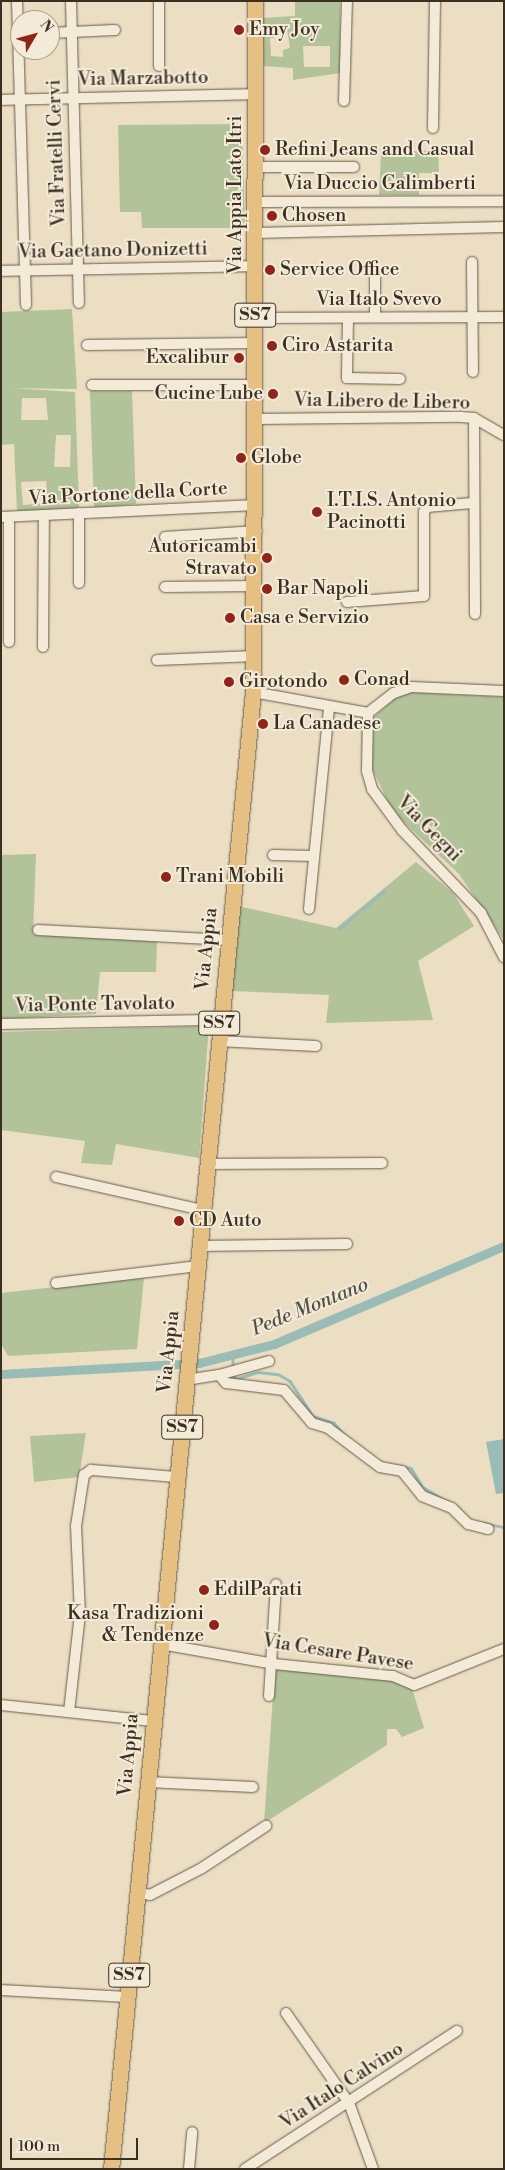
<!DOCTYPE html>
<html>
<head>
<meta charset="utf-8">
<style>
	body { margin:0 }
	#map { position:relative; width:505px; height:2170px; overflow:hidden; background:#ecdec3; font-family:"Libre Bodoni",serif }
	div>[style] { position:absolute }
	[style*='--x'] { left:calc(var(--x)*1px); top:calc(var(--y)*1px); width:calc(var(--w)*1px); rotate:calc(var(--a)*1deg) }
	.green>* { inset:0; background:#b2c299 }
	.water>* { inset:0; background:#99bcb7 }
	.stream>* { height:2.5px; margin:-1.25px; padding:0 1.25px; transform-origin:1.25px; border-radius:1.25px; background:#99bcb7 }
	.canal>* { height:9px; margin:-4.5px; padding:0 4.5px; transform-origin:4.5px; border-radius:4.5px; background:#99bcb7 }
	.roads { filter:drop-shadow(0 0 1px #675b4a) drop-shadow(0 0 1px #675b4a) }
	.minor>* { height:10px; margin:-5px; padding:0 5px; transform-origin:5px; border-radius:5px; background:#f3ead8 }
	.primary>* { height:15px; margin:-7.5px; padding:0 7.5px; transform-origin:7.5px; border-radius:7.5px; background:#e6bf82 }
	.dots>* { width:14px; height:14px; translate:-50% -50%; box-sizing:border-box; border:2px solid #f3ead8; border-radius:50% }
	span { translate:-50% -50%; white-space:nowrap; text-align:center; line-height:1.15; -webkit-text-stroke:4px #f3ead8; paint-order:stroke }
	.shield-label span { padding:1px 4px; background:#f3ead8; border:1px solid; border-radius:4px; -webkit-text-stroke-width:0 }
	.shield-label { font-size:18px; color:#3b2f22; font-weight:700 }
	.poi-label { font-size:19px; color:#3b2f22 }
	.left { translate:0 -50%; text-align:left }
	.right { translate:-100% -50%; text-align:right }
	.street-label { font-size:19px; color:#3b2f22 }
	.water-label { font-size:20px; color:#525247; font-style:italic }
	.frame { position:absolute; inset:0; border:2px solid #3b2f22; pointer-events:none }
	.north { position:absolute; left:10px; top:10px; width:50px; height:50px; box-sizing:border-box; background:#f3ead8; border:1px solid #a99f8f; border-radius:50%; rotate:53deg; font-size:14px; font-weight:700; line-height:20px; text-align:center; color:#3b2f22 }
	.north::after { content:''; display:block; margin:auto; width:18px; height:22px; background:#8f2418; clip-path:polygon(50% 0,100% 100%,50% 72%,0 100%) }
	.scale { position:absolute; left:10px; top:2138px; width:128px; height:22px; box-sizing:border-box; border:2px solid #3b2f22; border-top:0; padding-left:6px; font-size:15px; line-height:18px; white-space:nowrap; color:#3b2f22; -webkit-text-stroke:4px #f3ead8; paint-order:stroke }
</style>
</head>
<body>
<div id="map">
	<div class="green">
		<div style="clip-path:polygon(evenodd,283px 1px,340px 1px,340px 73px,293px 80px,293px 68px,264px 66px,262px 18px,295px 16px,295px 2px,283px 1px,287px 29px,290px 48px,283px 50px,283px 57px,271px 56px,270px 38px,274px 38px,274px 30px,287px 29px,283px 1px,303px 46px,330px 46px,330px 67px,304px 67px,303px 46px)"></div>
		<div style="clip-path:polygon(242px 124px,245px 228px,142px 228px,141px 212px,120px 212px,118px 125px)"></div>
		<div style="clip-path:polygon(438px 150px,439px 173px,419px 173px,419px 195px,379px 195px,381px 153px)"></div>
		<div style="clip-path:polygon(evenodd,72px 309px,77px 389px,12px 388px,75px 392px,79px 508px,17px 512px,14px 444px,1px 445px,1px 312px,72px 309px,22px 398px,46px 398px,48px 420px,21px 420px,22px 398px,72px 309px,56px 435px,71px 435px,70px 467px,54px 467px,56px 435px,72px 309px,46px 481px,48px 503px,23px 505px,21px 482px,46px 481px)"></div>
		<div style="clip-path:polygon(90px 391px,132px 391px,136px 504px,94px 508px)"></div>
		<div style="clip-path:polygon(409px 692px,504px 697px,504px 940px,459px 874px,393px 812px,371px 766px,372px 719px,395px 698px)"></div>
		<div style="clip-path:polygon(36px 854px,33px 934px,157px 941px,156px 972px,100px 972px,96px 1014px,1px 1019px,1px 855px)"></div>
		<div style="clip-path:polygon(416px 862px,453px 893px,474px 926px,418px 961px,433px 1020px,326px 1023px,329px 995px,231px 991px,238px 906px,336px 928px)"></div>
		<div style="clip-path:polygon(209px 1026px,199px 1158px,116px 1144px,112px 1165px,81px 1163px,85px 1141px,1px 1130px,1px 1032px)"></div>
		<div style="clip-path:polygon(144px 1277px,137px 1349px,8px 1356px,1px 1344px,1px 1293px)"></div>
		<div style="clip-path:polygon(86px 1433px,79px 1477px,34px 1482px,30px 1436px)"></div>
		<div style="clip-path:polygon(275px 1667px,394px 1679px,412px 1688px,424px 1728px,402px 1737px,396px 1729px,387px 1729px,387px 1745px,264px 1823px)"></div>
	</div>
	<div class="water">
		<div style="clip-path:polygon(504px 1439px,504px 1493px,496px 1494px,486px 1442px)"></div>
	</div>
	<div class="stream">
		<div style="--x:339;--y:929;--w:60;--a:-40.3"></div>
		<div style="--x:233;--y:1354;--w:15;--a:90"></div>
		<div style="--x:233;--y:1374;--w:6;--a:59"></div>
		<div style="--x:236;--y:1379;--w:23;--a:-18"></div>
		<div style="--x:258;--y:1372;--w:20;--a:6"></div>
		<div style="--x:278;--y:1374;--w:14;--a:30"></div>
		<div style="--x:290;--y:1381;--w:42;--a:56.7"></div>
		<div style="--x:313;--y:1416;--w:22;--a:18"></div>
		<div style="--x:334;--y:1423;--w:15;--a:48"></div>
		<div style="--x:386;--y:1464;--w:25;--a:9"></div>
		<div style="--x:411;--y:1468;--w:22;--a:58"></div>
		<div style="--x:423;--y:1487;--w:43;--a:30.7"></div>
		<div style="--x:483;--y:1523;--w:21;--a:11"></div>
	</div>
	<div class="canal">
		<div style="--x:1;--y:1374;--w:198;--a:-3.2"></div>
		<div style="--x:199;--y:1363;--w:77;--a:-14.2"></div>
		<div style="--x:274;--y:1344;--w:250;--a:-23.1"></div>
	</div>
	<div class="roads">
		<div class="minor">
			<div style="--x:17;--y:1;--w:304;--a:88.3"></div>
			<div style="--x:71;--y:1;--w:302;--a:88.5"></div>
			<div style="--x:50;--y:33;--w:65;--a:-2.6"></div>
			<div style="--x:159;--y:66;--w:65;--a:-90"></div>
			<div style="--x:1;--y:100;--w:255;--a:-1.3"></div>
			<div style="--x:344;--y:101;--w:100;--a:-88.3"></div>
			<div style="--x:433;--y:128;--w:127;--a:-89.1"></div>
			<div style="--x:255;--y:167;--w:99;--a:0"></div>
			<div style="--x:256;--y:202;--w:248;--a:-0.2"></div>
			<div style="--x:255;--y:233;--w:249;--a:-1.4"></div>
			<div style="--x:472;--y:262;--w:110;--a:89.5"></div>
			<div style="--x:1;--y:271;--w:255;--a:-1.1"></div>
			<div style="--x:375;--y:273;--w:44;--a:90"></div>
			<div style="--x:255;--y:318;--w:249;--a:-0.2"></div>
			<div style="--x:348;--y:318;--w:60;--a:91"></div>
			<div style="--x:347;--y:378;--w:53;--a:1.1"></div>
			<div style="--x:87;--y:345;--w:169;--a:-0.7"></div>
			<div style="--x:92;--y:385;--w:165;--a:0"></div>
			<div style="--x:474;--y:418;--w:196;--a:89.7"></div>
			<div style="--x:256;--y:419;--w:205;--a:-0.6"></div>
			<div style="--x:461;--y:417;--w:13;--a:4"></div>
			<div style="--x:474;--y:418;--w:34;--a:30"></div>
			<div style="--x:1;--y:517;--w:256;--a:-2.7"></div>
			<div style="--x:165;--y:537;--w:92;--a:-3.7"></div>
			<div style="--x:79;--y:583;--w:70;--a:-90"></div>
			<div style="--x:165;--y:587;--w:91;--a:-0.6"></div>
			<div style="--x:347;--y:602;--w:77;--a:-4.5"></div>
			<div style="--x:424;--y:596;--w:84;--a:-90"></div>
			<div style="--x:424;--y:512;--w:6;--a:-59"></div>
			<div style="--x:427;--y:507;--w:45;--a:-5.1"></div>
			<div style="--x:9;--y:642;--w:125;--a:-90"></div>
			<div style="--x:43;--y:647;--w:132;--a:-89.6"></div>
			<div style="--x:157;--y:660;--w:98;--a:-2.3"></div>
			<div style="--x:253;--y:692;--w:117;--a:10.3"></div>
			<div style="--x:368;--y:713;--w:58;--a:91"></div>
			<div style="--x:367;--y:771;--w:19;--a:74"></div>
			<div style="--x:372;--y:789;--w:51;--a:53.8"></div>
			<div style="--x:402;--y:830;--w:115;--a:46.4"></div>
			<div style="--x:481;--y:913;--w:50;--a:62.4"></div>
			<div style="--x:368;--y:713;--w:33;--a:-38"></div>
			<div style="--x:394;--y:693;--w:18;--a:-19"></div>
			<div style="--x:411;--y:687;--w:93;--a:2.5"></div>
			<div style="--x:273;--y:855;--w:41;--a:1.4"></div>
			<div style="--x:309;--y:909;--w:200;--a:-84.3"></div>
			<div style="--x:38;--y:930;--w:190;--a:3"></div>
			<div style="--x:1;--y:1024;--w:218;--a:-1.1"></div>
			<div style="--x:218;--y:1041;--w:98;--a:2.9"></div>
			<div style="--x:208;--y:1164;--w:174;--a:-0.3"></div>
			<div style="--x:56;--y:1177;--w:151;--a:12.7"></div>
			<div style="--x:199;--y:1246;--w:148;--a:-0.8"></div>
			<div style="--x:56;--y:1283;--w:143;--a:-6.8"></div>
			<div style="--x:219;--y:1375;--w:52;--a:-15.6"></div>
			<div style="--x:186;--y:1380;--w:33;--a:-9"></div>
			<div style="--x:219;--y:1375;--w:11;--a:49"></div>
			<div style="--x:226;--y:1383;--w:58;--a:6.9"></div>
			<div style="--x:284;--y:1390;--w:43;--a:49.7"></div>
			<div style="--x:312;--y:1423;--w:17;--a:17"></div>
			<div style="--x:328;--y:1428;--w:65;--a:36.9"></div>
			<div style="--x:380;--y:1467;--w:22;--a:10"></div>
			<div style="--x:402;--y:1471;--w:32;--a:51"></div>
			<div style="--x:422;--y:1496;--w:32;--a:22"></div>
			<div style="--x:452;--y:1508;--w:23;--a:45"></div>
			<div style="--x:468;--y:1524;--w:21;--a:14"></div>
			<div style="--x:161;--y:1644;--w:115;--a:10"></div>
			<div style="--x:274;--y:1664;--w:120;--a:5.8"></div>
			<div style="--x:393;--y:1676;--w:23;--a:23"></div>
			<div style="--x:414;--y:1685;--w:97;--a:-21.8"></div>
			<div style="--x:269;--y:1696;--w:112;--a:-86.4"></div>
			<div style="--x:1;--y:1705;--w:152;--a:6"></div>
			<div style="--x:69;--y:1712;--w:99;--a:-83.6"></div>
			<div style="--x:80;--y:1614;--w:88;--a:-92.6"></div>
			<div style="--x:76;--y:1526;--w:52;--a:-81.1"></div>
			<div style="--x:84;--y:1475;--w:9;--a:-36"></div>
			<div style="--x:91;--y:1470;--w:86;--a:4.7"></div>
			<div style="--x:147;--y:1782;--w:106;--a:2.7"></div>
			<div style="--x:136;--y:1892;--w:14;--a:12"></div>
			<div style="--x:150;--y:1895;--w:59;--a:-27.4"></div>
			<div style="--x:202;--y:1868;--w:77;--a:-33.3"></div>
			<div style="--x:1;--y:1990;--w:126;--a:3.2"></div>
			<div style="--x:286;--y:2013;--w:110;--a:55"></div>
			<div style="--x:349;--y:2103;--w:70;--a:70"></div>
			<div style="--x:189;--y:2169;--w:37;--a:-85"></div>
			<div style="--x:245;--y:2169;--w:253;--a:-33.1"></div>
		</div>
		<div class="primary">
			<div style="--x:111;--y:2169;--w:1484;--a:-84.51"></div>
			<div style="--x:253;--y:692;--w:691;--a:-89.83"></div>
		</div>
	</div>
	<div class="dots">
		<div style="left:239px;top:30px;background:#8f2418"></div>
		<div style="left:265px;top:150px;background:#8f2418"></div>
		<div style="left:272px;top:216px;background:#8f2418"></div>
		<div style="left:270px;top:270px;background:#8f2418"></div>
		<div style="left:272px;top:346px;background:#8f2418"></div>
		<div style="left:239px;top:358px;background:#8f2418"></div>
		<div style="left:273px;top:394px;background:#8f2418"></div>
		<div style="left:241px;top:458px;background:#8f2418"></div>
		<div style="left:317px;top:512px;background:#8f2418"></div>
		<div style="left:267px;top:558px;background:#8f2418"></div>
		<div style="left:267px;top:589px;background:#8f2418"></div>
		<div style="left:230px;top:618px;background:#8f2418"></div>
		<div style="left:344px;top:680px;background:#8f2418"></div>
		<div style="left:229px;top:682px;background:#8f2418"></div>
		<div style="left:263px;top:724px;background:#8f2418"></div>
		<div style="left:166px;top:877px;background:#8f2418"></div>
		<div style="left:179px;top:1221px;background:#8f2418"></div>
		<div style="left:204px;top:1590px;background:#8f2418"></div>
		<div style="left:214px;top:1625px;background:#8f2418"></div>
	</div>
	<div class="shield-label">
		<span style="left:255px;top:315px">SS7</span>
		<span style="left:219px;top:1023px">SS7</span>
		<span style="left:182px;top:1427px">SS7</span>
		<span style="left:129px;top:1975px">SS7</span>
	</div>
	<div class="poi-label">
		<span class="left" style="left:249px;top:30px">Emy Joy</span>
		<span class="left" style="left:275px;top:150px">Refini Jeans and Casual</span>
		<span class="left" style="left:282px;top:216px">Chosen</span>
		<span class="left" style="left:280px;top:270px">Service Office</span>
		<span class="left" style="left:282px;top:346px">Ciro Astarita</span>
		<span class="right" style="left:229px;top:358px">Excalibur</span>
		<span class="right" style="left:263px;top:394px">Cucine Lube</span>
		<span class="left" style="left:251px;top:458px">Globe</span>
		<span class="left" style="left:327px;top:512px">I.T.I.S. Antonio<br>Pacinotti</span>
		<span class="right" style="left:257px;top:558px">Autoricambi<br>Stravato</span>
		<span class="left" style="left:277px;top:589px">Bar Napoli</span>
		<span class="left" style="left:240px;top:618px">Casa e Servizio</span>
		<span class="left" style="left:354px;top:680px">Conad</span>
		<span class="left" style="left:239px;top:682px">Girotondo</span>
		<span class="left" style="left:273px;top:724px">La Canadese</span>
		<span class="left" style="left:176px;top:877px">Trani Mobili</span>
		<span class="left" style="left:189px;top:1221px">CD Auto</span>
		<span class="left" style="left:214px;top:1590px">EdilParati</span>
		<span class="right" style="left:204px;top:1625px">Kasa Tradizioni<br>&amp; Tendenze</span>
	</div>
	<div class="street-label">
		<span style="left:143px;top:79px;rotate:-1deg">Via Marzabotto</span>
		<span style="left:57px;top:153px;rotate:-92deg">Via Fratelli Cervi</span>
		<span style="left:380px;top:184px">Via Duccio Galimberti</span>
		<span style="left:236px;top:195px;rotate:-90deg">Via Appia Lato Itri</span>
		<span style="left:113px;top:251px;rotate:-1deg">Via Gaetano Donizetti</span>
		<span style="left:379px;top:300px">Via Italo Svevo</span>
		<span style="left:382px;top:402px;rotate:1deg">Via Libero de Libero</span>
		<span style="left:128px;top:494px;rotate:-3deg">Via Portone della Corte</span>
		<span style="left:429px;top:829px;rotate:46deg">Via Gegni</span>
		<span style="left:207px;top:949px;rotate:-84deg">Via Appia</span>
		<span style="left:95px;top:1005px;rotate:-1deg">Via Ponte Tavolato</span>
		<span style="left:169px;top:1352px;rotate:-84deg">Via Appia</span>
		<span style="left:338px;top:1653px;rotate:9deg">Via Cesare Pavese</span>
		<span style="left:129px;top:1755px;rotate:-85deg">Via Appia</span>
		<span style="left:342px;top:2086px;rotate:-33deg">Via Italo Calvino</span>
	</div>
	<div class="water-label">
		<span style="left:310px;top:1307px;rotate:-22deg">Pede Montano</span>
	</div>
	<div class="frame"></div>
	<div class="north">N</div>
	<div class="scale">100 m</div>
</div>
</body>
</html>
